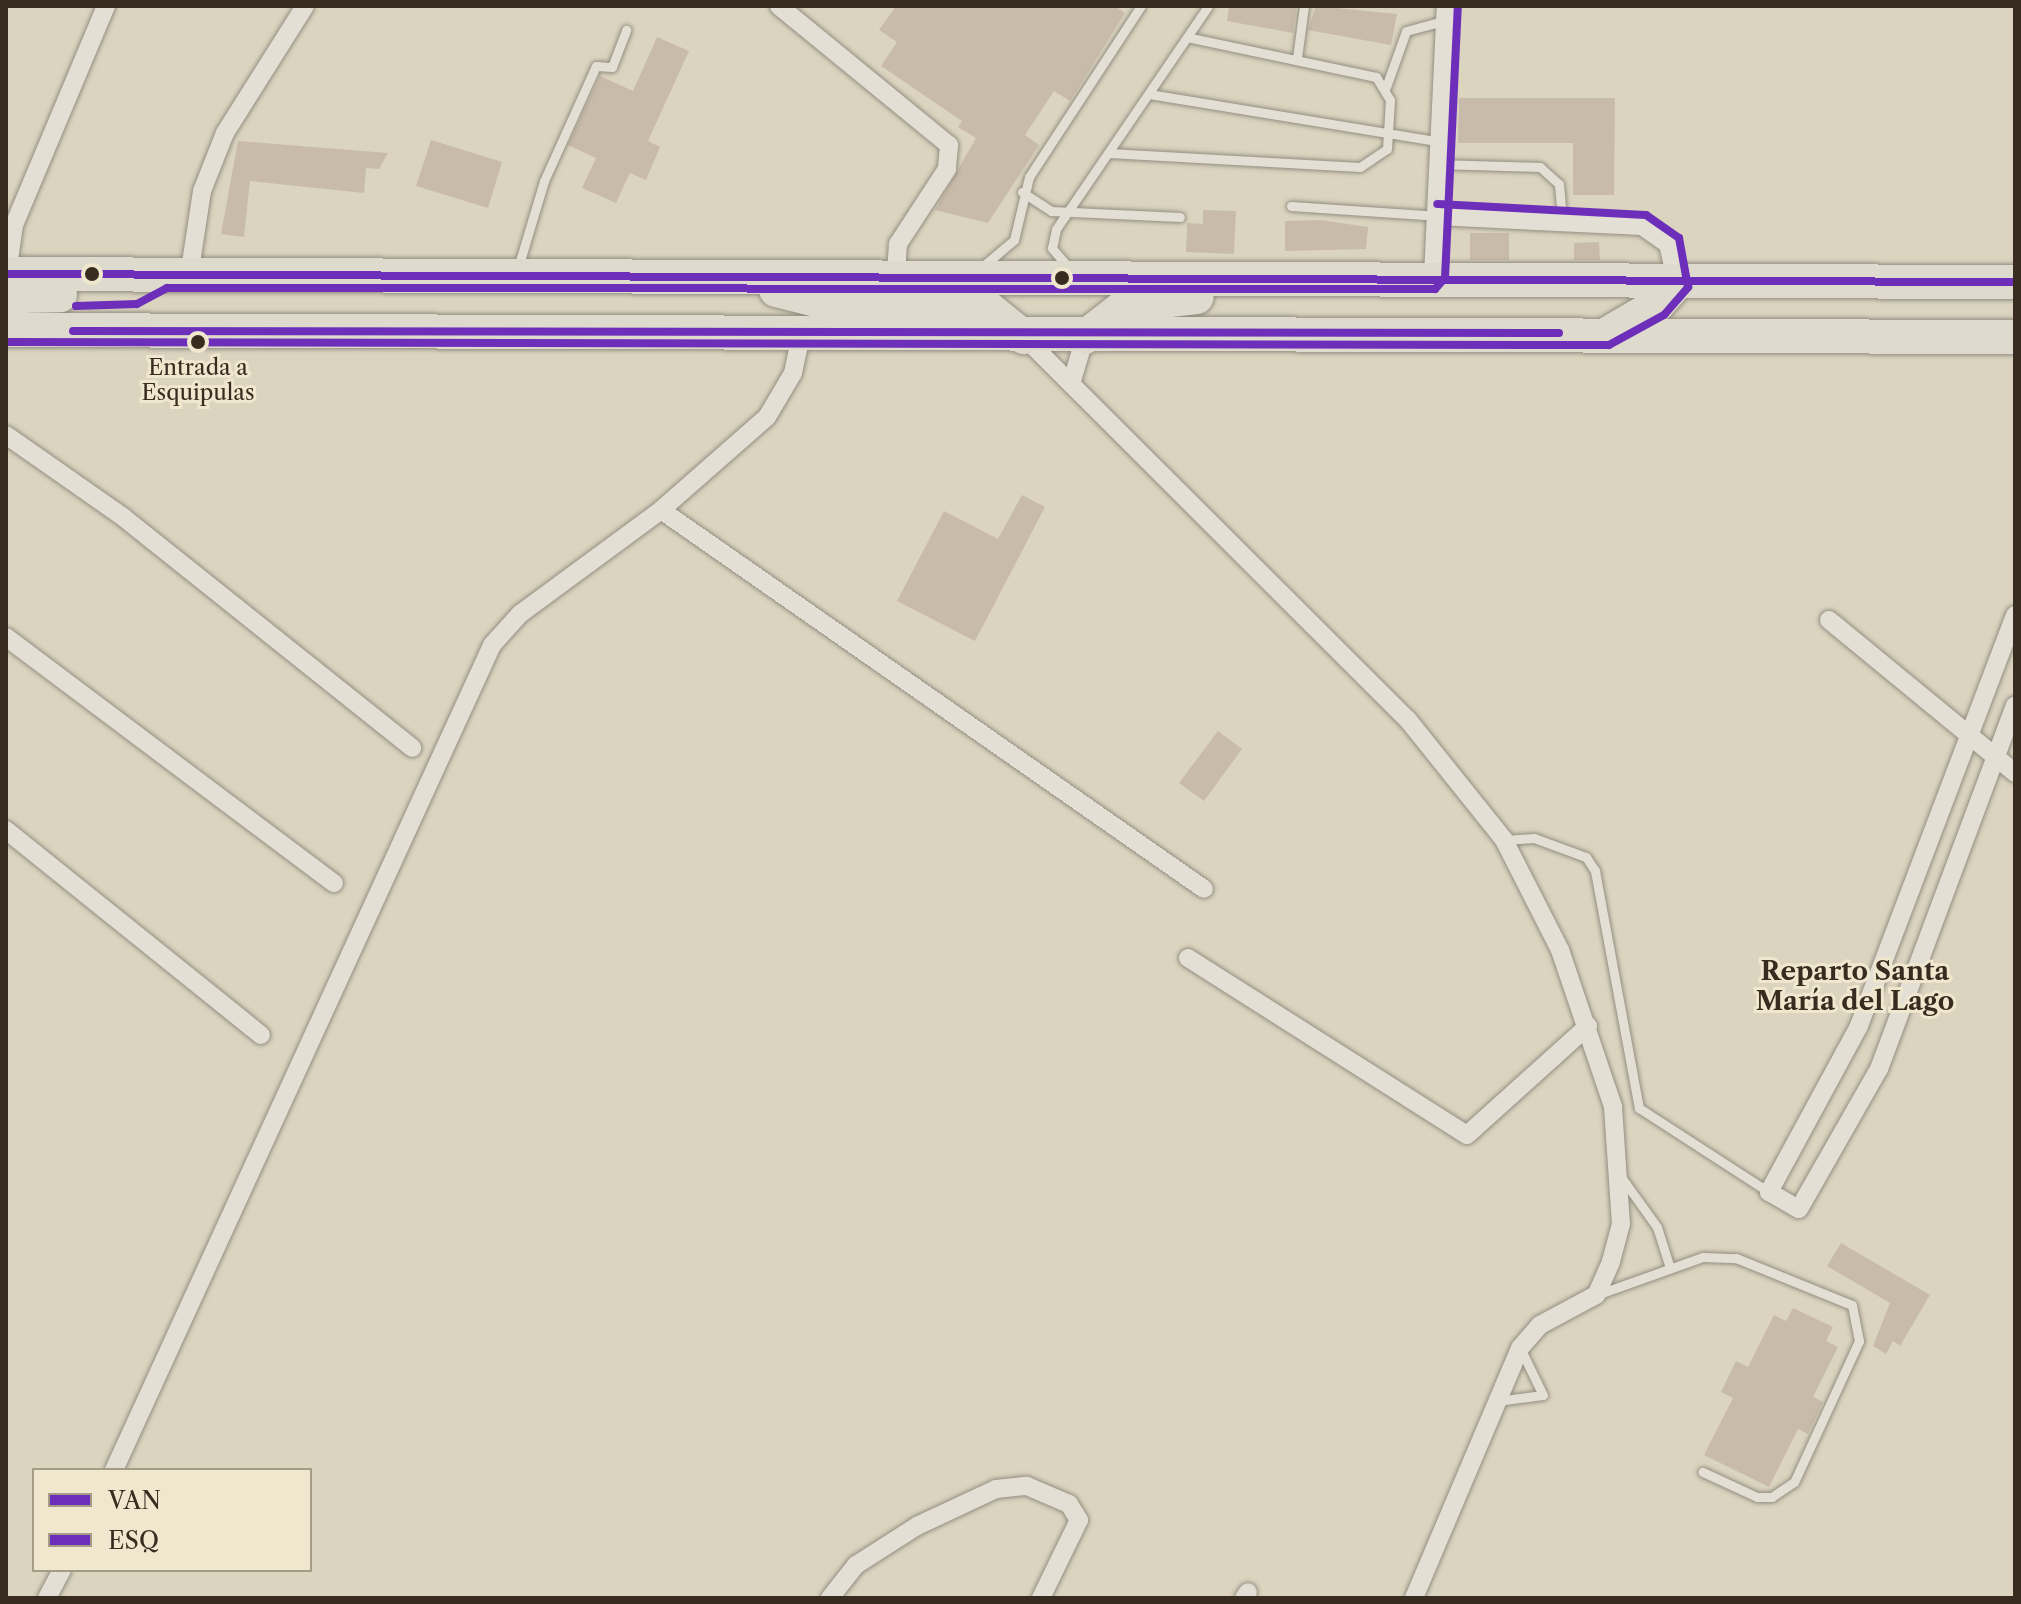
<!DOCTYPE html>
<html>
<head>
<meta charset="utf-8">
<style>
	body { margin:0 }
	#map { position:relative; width:2021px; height:1604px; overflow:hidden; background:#dbd4bf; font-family:"Libre Caslon Text",serif }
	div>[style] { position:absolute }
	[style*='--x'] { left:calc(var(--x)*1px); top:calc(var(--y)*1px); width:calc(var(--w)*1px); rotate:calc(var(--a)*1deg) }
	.building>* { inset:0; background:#c9bbaa }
	.roads { filter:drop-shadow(0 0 2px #948e81) drop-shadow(0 0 2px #948e81) }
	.lane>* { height:9px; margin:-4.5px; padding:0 4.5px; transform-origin:4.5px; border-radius:4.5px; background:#e3dfd5 }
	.street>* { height:18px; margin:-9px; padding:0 9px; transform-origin:9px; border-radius:9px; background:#e3dfd5 }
	.highway>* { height:34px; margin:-17px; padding:0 17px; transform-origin:17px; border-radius:17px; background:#dedacd }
	.bus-1>* { height:8px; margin:-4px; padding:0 4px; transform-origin:4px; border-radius:4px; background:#6d2fba }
	.bus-2>* { height:8px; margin:-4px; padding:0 4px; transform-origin:4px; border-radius:4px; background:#6d2fba }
	.dots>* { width:22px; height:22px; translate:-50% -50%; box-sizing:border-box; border:4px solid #efe7ce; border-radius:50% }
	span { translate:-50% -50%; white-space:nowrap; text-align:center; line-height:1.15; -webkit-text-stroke:6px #efe7ce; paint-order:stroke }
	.bus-label { font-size:22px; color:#372c1f }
	.neighbourhood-label { font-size:26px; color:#372c1f; font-weight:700 }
	.frame { position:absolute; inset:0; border:8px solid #372c1f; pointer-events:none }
	.legend { position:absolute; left:32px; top:1468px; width:280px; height:104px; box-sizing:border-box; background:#efe7ce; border:2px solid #a59c88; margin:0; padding:10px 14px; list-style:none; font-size:24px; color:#372c1f }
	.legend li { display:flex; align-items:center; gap:16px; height:40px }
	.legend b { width:40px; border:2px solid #a59c88 }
</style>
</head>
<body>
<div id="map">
	<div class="building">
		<div style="clip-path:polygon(896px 6px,1115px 6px,1125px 13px,1070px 101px,1054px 91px,1025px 135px,1039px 145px,988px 223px,935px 210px,976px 138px,958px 127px,962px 121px,881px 66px,897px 42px,879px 30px)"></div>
		<div style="clip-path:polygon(1229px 6px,1296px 8px,1293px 33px,1227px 21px)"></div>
		<div style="clip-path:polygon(1316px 6px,1397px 14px,1391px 45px,1308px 30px)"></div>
		<div style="clip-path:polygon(657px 37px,689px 51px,648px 141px,660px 147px,646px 180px,630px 173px,616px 203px,582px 188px,596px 158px,568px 145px,600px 76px,633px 91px)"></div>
		<div style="clip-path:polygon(1459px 98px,1615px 98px,1614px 195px,1573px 195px,1573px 143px,1458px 143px)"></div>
		<div style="clip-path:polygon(431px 140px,502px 162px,488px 208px,416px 186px)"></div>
		<div style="clip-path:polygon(238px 141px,388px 153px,379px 169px,366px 168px,364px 193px,250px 181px,244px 237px,221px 234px)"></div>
		<div style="clip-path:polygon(1203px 210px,1236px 211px,1234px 254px,1186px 252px,1187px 223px,1203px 224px)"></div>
		<div style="clip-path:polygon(1320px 220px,1368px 227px,1366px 249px,1285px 251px,1285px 221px)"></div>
		<div style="clip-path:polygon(1470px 233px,1509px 233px,1509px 260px,1470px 260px)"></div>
		<div style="clip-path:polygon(1599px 242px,1600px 260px,1574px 260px,1574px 243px)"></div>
		<div style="clip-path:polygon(1022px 495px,1045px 507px,975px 641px,897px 601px,944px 511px,998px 539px)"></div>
		<div style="clip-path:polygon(1218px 731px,1242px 749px,1204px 801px,1179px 783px)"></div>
		<div style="clip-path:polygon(1841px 1243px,1930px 1295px,1900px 1346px,1893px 1341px,1886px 1354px,1873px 1346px,1890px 1303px,1827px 1266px)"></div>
		<div style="clip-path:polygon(1793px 1308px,1833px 1327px,1826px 1341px,1838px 1347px,1813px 1397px,1823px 1402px,1808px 1434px,1798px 1429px,1769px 1487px,1704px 1455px,1733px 1398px,1721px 1392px,1736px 1361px,1748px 1367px,1774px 1315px,1786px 1321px)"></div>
	</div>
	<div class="roads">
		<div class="lane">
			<div style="--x:1297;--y:58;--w:52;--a:-82.3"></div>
			<div style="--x:1386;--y:87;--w:59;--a:-70.3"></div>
			<div style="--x:1406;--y:31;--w:38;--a:-15"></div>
			<div style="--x:1149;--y:94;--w:290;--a:9.3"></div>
			<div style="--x:1109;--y:153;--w:251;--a:3.2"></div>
			<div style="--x:1360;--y:167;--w:32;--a:-34"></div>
			<div style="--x:1387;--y:149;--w:49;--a:-86.5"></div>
			<div style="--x:1390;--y:100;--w:27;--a:-121"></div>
			<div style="--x:1376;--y:77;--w:193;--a:-168.1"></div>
			<div style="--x:1436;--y:164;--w:104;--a:1.7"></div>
			<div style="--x:1540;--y:167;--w:25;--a:42"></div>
			<div style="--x:1559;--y:184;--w:38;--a:85"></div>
			<div style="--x:1022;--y:192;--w:35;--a:33"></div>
			<div style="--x:1051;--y:211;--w:129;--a:2.7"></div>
			<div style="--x:1291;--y:206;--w:145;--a:3.9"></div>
			<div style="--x:982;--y:267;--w:42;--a:-40.2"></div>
			<div style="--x:1014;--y:240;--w:65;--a:-76.6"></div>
			<div style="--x:1029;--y:177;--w:204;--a:-56.8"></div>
			<div style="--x:1070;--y:269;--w:28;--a:-131"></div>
			<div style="--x:1052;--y:248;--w:19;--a:-78"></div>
			<div style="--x:1056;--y:229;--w:270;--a:-55.7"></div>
			<div style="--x:517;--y:271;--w:94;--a:-73.3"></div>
			<div style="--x:544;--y:181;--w:126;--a:-65.7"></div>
			<div style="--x:596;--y:66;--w:16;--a:4"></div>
			<div style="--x:612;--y:67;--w:40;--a:-69"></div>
			<div style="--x:1504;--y:840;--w:30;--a:-4"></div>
			<div style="--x:1534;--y:838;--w:55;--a:20.1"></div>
			<div style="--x:1586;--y:857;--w:17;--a:57"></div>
			<div style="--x:1595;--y:871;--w:241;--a:79.5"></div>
			<div style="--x:1639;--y:1108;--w:155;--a:32.9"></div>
			<div style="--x:1619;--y:1174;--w:65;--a:54.4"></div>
			<div style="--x:1657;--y:1227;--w:43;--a:72.4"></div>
			<div style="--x:1599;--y:1294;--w:110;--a:-19.6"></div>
			<div style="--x:1703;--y:1257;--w:33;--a:2"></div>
			<div style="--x:1736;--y:1258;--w:125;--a:22.1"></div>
			<div style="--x:1852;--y:1305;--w:37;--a:79"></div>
			<div style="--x:1859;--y:1341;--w:155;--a:114.7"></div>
			<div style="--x:1794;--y:1482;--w:27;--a:146"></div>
			<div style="--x:1772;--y:1497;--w:15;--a:180"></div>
			<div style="--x:1757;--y:1497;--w:60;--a:-155.2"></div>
			<div style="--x:1497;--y:1401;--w:46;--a:-7.4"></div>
			<div style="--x:1543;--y:1395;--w:50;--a:-116.1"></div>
		</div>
		<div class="street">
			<div style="--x:779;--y:6;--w:220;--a:39.3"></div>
			<div style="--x:949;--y:145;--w:24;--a:95"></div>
			<div style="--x:947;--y:169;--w:90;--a:123.2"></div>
			<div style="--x:898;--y:244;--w:32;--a:94"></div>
			<div style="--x:1436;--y:216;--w:206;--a:2.8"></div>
			<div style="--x:1642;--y:226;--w:32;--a:35"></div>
			<div style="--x:1668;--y:244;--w:40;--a:77"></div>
			<div style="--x:7;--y:274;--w:49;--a:-81.9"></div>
			<div style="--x:14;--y:225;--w:238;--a:-67.2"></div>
			<div style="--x:189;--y:276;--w:86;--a:-81.3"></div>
			<div style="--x:202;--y:191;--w:62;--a:-68.4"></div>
			<div style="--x:225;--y:133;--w:150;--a:-57.8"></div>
			<div style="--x:1433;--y:277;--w:271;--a:-87.3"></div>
			<div style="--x:1024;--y:337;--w:542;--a:44.93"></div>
			<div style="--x:1408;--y:720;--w:154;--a:51.3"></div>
			<div style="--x:1504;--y:840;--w:123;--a:63"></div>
			<div style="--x:1560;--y:950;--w:166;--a:71.3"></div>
			<div style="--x:1613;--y:1107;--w:117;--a:86.1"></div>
			<div style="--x:1621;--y:1224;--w:39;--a:105"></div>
			<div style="--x:1611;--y:1262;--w:36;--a:114"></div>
			<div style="--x:1596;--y:1295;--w:64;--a:151.8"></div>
			<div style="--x:1540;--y:1325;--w:30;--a:131"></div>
			<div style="--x:1520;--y:1348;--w:272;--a:113"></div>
			<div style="--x:1071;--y:384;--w:49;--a:-73.4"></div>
			<div style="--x:6;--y:435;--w:143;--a:35"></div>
			<div style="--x:123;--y:517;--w:370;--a:38.6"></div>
			<div style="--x:661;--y:510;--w:662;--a:34.91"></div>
			<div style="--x:2015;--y:615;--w:440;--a:110.8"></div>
			<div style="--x:1859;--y:1026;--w:189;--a:118.5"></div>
			<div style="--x:1769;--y:1192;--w:34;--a:30"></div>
			<div style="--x:1799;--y:1209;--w:161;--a:-60.3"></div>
			<div style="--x:1879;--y:1069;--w:388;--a:-69.5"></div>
			<div style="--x:1829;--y:620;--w:241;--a:39.4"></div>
			<div style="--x:6;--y:637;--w:410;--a:36.9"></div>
			<div style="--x:6;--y:830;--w:327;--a:38.8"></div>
			<div style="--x:1188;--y:958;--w:330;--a:32.4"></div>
			<div style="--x:1467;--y:1135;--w:163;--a:-42"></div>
			<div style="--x:114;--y:1470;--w:907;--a:-65.38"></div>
			<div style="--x:492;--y:645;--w:42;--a:-47.9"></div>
			<div style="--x:520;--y:614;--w:175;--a:-36.4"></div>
			<div style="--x:661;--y:510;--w:141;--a:-41.3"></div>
			<div style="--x:767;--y:417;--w:51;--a:-59.4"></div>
			<div style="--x:793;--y:373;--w:38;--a:-78"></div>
			<div style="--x:47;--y:1598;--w:32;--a:-62"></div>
			<div style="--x:830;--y:1598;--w:42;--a:-51.8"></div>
			<div style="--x:856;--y:1565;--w:72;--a:-32.6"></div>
			<div style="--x:917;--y:1526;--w:87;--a:-25.1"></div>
			<div style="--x:996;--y:1489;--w:31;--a:-6"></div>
			<div style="--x:1027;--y:1486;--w:46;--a:23.2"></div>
			<div style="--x:1069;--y:1504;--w:19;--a:58"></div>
			<div style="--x:1079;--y:1520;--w:87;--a:116"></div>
			<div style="--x:1244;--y:1598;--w:7;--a:-56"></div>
		</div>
		<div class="highway">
			<div style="--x:6;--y:274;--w:2009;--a:0.23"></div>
			<div style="--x:776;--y:290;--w:54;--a:14"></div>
			<div style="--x:828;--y:303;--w:161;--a:2.1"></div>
			<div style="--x:989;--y:309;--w:45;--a:38.7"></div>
			<div style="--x:6;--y:307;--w:19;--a:-36"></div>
			<div style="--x:21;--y:296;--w:39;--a:-1"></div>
			<div style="--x:6;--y:330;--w:2009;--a:0.2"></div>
			<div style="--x:1609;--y:333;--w:56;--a:-30.3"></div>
			<div style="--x:1657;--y:305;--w:30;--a:-48"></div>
			<div style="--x:1085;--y:337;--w:52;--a:-38"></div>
			<div style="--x:1126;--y:305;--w:71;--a:-6.4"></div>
		</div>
	</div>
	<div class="bus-1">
		<div style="--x:6;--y:274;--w:2009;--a:0.23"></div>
		<div style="--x:73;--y:331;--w:1486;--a:0.08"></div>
	</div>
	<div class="bus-2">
		<div style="--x:76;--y:306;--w:61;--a:-1.9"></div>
		<div style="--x:137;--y:304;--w:34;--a:-28"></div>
		<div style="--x:167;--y:288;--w:1268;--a:0.05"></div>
		<div style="--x:1435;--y:289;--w:15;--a:-48"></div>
		<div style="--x:1445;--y:278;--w:271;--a:-87.3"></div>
		<div style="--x:6;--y:342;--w:1603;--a:0.11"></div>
		<div style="--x:1609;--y:345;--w:63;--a:-28.6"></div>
		<div style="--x:1664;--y:315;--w:37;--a:-49"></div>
		<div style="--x:1688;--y:287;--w:50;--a:-100.4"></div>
		<div style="--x:1679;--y:238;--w:40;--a:-145.1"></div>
		<div style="--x:1646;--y:215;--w:209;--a:-177"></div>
	</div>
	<div class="dots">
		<div style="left:92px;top:274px;background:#372c1f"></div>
		<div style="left:1062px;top:278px;background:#372c1f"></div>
		<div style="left:198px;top:342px;background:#372c1f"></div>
	</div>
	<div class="bus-label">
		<span style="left:198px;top:380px">Entrada a<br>Esquipulas</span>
	</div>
	<div class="neighbourhood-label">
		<span style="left:1855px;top:987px">Reparto Santa<br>María del Lago</span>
	</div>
	<div class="frame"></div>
	<ul class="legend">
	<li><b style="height:10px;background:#6d2fba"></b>VAN</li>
	<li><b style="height:10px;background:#6d2fba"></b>ESQ</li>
	</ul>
</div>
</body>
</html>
